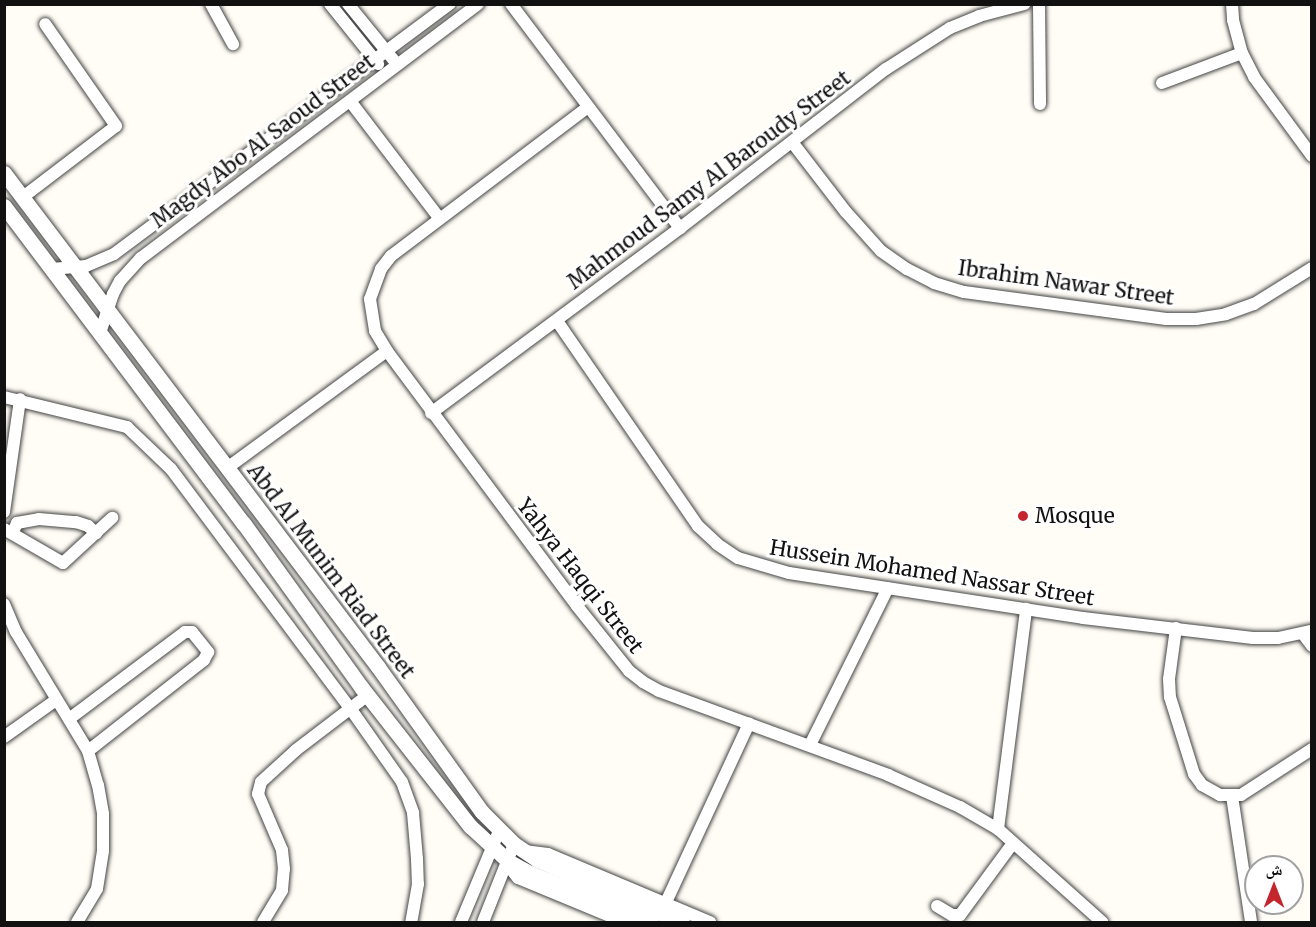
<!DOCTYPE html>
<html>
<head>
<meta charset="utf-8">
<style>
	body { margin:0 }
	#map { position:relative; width:1316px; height:927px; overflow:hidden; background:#fffdf5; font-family:Merriweather,"Noto Naskh Arabic",serif }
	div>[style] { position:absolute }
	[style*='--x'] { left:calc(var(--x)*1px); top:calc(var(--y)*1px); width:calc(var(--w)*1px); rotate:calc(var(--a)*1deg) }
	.roads { filter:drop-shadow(0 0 2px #444) drop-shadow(0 0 2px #444) }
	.minor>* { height:12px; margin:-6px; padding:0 6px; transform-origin:6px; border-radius:6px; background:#fff }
	.tertiary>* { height:15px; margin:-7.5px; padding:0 7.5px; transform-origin:7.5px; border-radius:7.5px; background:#fff }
	.dots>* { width:16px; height:16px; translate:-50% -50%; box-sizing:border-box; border:3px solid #fff; border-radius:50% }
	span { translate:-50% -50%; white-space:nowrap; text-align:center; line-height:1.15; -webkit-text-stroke:6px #fff; paint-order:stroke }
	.street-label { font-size:21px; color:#111 }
	.poi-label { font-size:21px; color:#111 }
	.left { translate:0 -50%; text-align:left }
	.frame { position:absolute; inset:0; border:6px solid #111; pointer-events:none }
	.north { position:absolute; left:1244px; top:855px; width:60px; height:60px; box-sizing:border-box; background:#fff; border:2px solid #a0a0a0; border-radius:50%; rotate:0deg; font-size:16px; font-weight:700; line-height:24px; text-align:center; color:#111 }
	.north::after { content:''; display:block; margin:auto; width:21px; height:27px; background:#c4262e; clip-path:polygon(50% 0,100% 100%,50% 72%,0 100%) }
</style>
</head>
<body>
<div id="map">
	<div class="roads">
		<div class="minor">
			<div style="--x:211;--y:4;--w:46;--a:61.2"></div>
			<div style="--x:330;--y:4;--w:77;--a:51.3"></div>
			<div style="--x:348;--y:4;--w:77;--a:50.8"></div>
			<div style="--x:511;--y:4;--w:281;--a:53"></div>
			<div style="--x:1039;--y:4;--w:100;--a:89.4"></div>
			<div style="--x:1232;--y:4;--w:16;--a:86"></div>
			<div style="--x:1233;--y:20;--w:34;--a:75"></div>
			<div style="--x:1242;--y:53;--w:27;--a:63"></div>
			<div style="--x:1254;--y:77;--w:98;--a:53.7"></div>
			<div style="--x:1162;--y:83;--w:85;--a:-20.6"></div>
			<div style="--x:350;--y:101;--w:147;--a:52.7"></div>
			<div style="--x:588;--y:107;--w:247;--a:142.9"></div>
			<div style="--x:391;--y:256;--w:16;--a:128"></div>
			<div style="--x:381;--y:269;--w:32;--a:110"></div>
			<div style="--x:370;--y:299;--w:32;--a:81"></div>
			<div style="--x:375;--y:331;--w:23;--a:59"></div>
			<div style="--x:387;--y:351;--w:318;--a:53.3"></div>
			<div style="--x:577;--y:606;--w:83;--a:51.3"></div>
			<div style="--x:629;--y:671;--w:18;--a:38"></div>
			<div style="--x:643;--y:682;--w:18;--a:29"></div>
			<div style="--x:659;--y:691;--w:244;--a:20.1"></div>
			<div style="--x:888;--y:775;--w:79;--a:24"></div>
			<div style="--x:960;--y:807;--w:44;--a:30.1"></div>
			<div style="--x:998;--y:829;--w:140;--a:41.8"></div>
			<div style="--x:792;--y:142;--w:88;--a:52.4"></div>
			<div style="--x:846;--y:212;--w:52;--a:48.1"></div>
			<div style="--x:881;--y:251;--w:32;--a:35"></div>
			<div style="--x:907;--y:269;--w:30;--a:27"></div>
			<div style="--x:934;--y:283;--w:31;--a:17"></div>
			<div style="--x:964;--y:292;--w:204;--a:7.6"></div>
			<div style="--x:1166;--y:319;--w:30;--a:0"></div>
			<div style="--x:1196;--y:319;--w:30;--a:-9"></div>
			<div style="--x:1226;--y:314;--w:30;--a:-20"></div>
			<div style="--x:1254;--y:304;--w:68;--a:-31.8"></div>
			<div style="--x:23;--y:197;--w:117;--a:-37.4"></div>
			<div style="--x:116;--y:126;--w:124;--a:-124.8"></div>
			<div style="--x:52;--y:269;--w:34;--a:-5"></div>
			<div style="--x:86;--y:266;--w:30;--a:-23"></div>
			<div style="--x:114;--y:254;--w:419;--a:-36.7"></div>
			<div style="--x:557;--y:321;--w:249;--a:55.5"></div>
			<div style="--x:698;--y:526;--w:26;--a:43"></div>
			<div style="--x:717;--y:544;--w:25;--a:34"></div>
			<div style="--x:738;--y:558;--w:53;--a:16.4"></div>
			<div style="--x:789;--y:573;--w:297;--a:8.7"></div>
			<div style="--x:1083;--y:618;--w:171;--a:6.7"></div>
			<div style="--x:1253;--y:638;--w:25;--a:0"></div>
			<div style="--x:1278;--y:638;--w:35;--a:-12"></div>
			<div style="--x:100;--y:333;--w:41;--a:-71.6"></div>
			<div style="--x:113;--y:294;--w:15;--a:-62"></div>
			<div style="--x:120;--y:281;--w:31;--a:-48"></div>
			<div style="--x:141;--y:258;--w:422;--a:-37"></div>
			<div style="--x:4;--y:397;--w:127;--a:13.7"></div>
			<div style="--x:127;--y:427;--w:61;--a:43.7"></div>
			<div style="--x:171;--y:469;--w:299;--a:53.2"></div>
			<div style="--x:350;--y:708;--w:90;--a:54.9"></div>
			<div style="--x:402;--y:782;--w:33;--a:70"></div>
			<div style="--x:413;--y:813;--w:46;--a:85"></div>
			<div style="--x:417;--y:859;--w:25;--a:88"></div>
			<div style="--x:418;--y:884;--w:39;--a:100"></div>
			<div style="--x:431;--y:413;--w:310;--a:-36.6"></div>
			<div style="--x:680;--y:228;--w:260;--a:-37.7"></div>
			<div style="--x:886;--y:69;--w:76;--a:-32.6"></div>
			<div style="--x:950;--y:28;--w:31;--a:-22"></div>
			<div style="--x:979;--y:16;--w:47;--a:-14.9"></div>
			<div style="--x:227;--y:468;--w:198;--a:-36.2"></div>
			<div style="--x:4;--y:512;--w:114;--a:-81.9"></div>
			<div style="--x:4;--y:529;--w:68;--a:30"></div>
			<div style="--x:63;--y:563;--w:67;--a:-42.6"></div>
			<div style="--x:13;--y:532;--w:10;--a:-66"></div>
			<div style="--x:17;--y:523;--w:22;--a:-10"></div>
			<div style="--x:39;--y:519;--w:37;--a:5"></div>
			<div style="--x:76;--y:522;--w:13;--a:18"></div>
			<div style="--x:88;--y:526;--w:11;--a:41"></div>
			<div style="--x:4;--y:604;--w:30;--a:67"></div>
			<div style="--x:16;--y:632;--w:139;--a:58.8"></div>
			<div style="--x:88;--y:751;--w:35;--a:74"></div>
			<div style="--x:98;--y:785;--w:29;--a:80"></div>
			<div style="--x:103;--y:814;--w:37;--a:90"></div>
			<div style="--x:103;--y:851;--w:38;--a:99"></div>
			<div style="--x:97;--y:889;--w:39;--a:121"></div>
			<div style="--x:1176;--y:628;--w:51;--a:97.8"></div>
			<div style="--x:1169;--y:679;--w:18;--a:87"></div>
			<div style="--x:1170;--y:697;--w:81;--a:72.7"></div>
			<div style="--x:1194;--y:774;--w:14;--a:54"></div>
			<div style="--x:1202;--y:785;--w:21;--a:29"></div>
			<div style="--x:1220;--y:795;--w:21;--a:0"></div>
			<div style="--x:1241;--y:795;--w:85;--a:-32.9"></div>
			<div style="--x:1303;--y:634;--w:15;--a:53"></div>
			<div style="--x:69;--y:719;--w:145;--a:-36.9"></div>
			<div style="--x:185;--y:632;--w:7;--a:0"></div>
			<div style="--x:192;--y:632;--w:26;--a:51"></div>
			<div style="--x:208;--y:652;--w:9;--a:117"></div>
			<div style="--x:204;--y:660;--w:147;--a:141.9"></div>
			<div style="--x:4;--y:737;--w:64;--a:-35.4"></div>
			<div style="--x:810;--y:745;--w:175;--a:-63.6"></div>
			<div style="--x:1232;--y:796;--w:127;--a:81.4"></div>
			<div style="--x:998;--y:829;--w:222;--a:-82.7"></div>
			<div style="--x:524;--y:851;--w:24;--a:7"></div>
			<div style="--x:548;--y:854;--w:176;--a:22.8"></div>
			<div style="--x:509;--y:862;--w:6;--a:81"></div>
			<div style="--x:510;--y:868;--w:13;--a:51"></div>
			<div style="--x:518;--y:878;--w:115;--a:22.5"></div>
			<div style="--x:937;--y:906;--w:17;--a:31"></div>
			<div style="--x:952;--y:915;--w:8;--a:0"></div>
			<div style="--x:960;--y:915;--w:89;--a:-53.6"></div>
			<div style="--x:661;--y:913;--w:209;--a:-65.1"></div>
			<div style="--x:263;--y:922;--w:37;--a:-59"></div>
			<div style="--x:282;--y:890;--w:21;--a:-85"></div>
			<div style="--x:284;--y:869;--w:19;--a:-96"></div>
			<div style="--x:282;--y:850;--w:61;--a:-113.2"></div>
			<div style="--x:258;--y:794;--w:12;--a:-76"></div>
			<div style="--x:261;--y:782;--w:47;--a:-42.4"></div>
			<div style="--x:296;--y:750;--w:91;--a:-37.4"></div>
			<div style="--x:461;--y:922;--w:99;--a:-67.3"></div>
			<div style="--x:483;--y:922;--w:84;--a:-68.3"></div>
		</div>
		<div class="tertiary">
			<div style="--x:4;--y:173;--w:620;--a:52.87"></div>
			<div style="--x:378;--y:667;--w:178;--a:54.4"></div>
			<div style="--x:482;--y:812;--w:45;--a:45"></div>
			<div style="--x:514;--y:844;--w:29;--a:34"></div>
			<div style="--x:538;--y:860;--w:157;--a:23.3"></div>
			<div style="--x:4;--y:206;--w:398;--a:53"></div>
			<div style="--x:244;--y:524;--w:201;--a:54.3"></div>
			<div style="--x:361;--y:687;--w:177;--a:51.9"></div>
			<div style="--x:470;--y:826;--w:52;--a:42.6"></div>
			<div style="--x:508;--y:861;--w:25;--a:29"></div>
			<div style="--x:530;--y:873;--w:131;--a:21.9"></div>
		</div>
	</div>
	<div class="dots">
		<div style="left:1023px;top:516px;background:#c4262e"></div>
	</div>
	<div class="street-label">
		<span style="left:263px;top:141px;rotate:-37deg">Magdy Abo Al Saoud Street</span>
		<span style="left:709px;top:180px;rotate:-37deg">Mahmoud Samy Al Baroudy Street</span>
		<span style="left:1066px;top:283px;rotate:8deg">Ibrahim Nawar Street</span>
		<span style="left:331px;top:571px;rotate:53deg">Abd Al Munim Riad Street</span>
		<span style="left:932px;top:573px;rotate:9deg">Hussein Mohamed Nassar Street</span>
		<span style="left:580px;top:576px;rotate:52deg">Yahya Haqqi Street</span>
	</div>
	<div class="poi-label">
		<span class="left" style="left:1035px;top:516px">Mosque</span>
	</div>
	<div class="frame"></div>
	<div class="north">ش</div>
</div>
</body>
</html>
